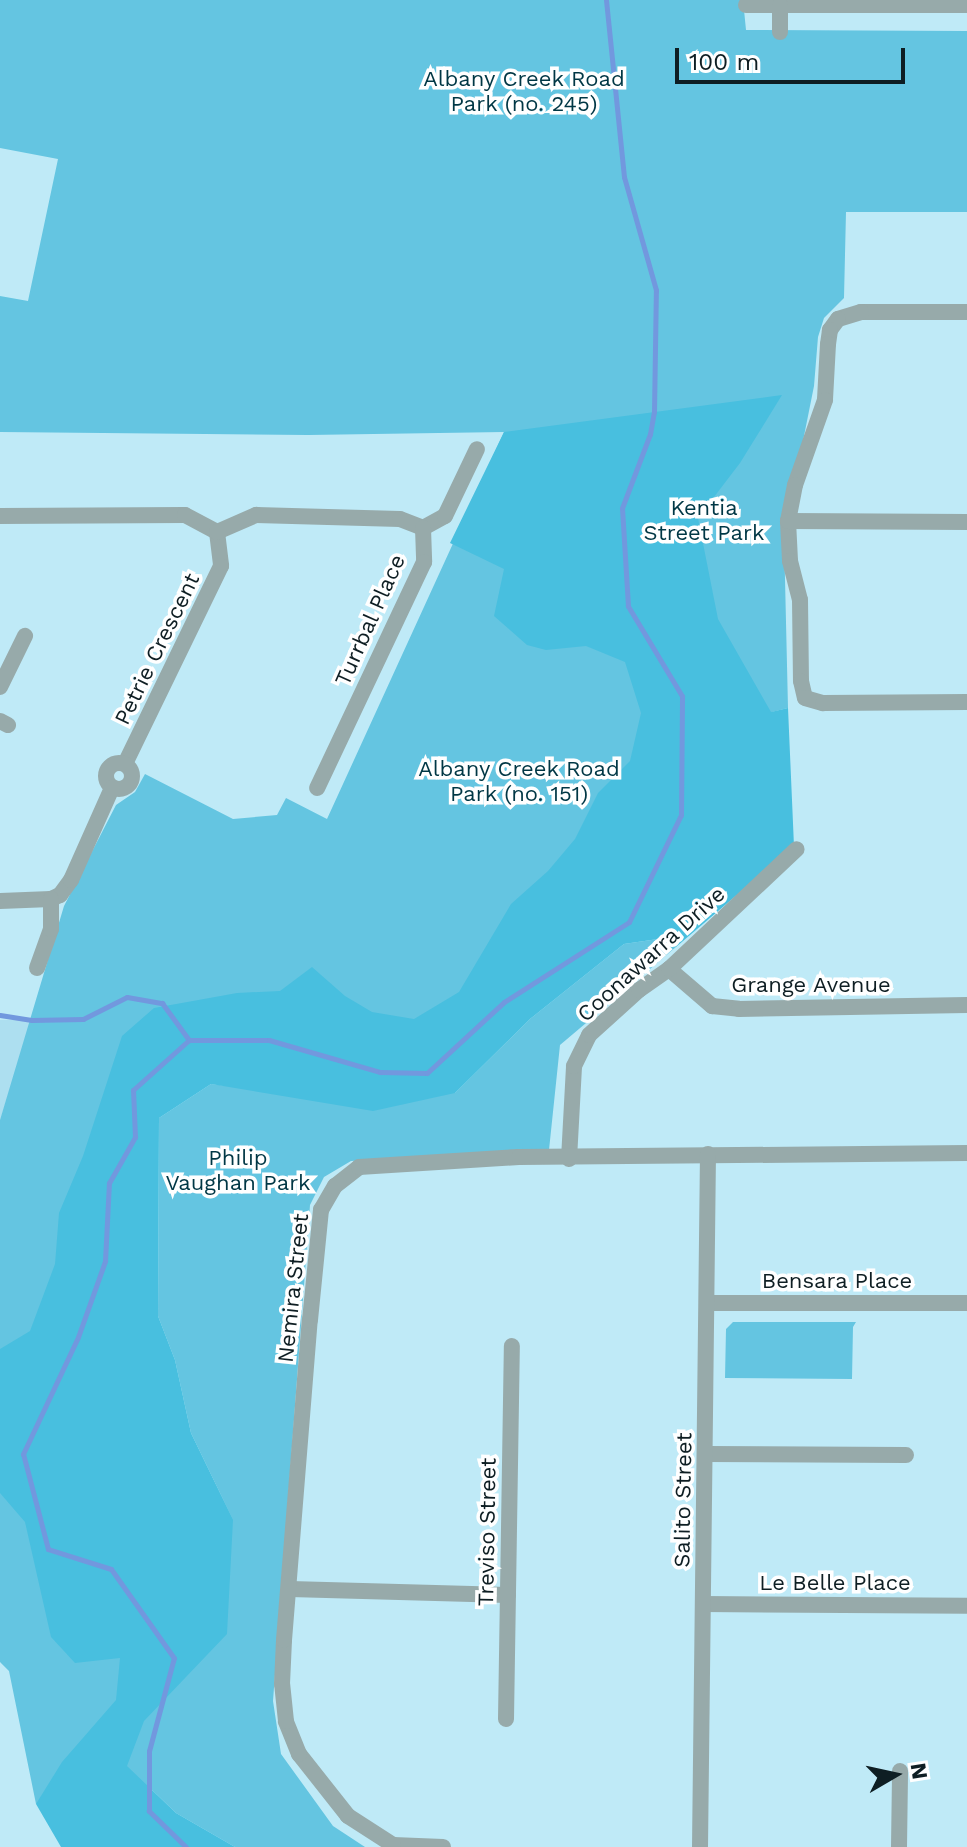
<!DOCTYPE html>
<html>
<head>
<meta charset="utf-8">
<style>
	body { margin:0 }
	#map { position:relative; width:967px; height:1847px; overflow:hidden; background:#bfeaf7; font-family:"Work Sans",sans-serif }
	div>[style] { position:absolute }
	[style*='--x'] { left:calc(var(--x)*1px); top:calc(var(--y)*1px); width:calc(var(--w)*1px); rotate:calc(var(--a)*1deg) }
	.built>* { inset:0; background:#addff0 }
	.green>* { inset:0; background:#64c5e1 }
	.forest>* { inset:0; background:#48bfdf }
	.stream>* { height:5px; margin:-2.5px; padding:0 2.5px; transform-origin:2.5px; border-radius:2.5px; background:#7298de }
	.street>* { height:16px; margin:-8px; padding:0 8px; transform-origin:8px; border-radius:8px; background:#97aaaa }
	.street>.ring { margin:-8px; padding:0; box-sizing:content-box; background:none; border:16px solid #97aaaa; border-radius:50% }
	span { translate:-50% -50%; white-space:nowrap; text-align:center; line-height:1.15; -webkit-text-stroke:7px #fff; paint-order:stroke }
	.park-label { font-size:22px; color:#003745 }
	.street-label { font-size:22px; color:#0e1e23 }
	.north { position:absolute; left:855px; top:1735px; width:80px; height:80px; -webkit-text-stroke:6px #fff; paint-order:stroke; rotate:81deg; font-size:22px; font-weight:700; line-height:32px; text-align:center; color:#0e1e23 }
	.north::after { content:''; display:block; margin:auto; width:28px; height:36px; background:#0e1e23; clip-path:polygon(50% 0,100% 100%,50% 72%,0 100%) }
	.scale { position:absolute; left:675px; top:48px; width:230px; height:36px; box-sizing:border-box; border:4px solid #0e1e23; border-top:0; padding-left:10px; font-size:24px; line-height:28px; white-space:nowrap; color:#0e1e23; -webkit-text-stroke:6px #fff; paint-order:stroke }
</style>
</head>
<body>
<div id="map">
	<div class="built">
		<div style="clip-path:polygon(0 1020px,32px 1020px,0 1120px)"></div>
	</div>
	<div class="green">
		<div style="clip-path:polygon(0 0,743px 0,746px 30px,967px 31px,967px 212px,846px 212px,844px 298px,824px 318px,818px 337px,814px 386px,784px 536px,788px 708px,772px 712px,427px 1073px,269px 1040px,133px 1090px,105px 1261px,233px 1520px,191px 1433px,175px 1360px,158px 1316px,159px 1118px,211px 1084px,271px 1091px,455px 1093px,530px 1019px,624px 944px,658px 939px,676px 947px,560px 1045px,549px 1150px,351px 1161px,324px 1177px,310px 1205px,273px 1701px,281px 1754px,333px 1826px,365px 1847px,235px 1847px,176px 1813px,149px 1787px,36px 1804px,9px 1671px,0 1662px,0 1120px,64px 906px,116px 805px,135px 792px,145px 774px,233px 819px,277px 815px,286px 798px,327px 819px,504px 432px,308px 435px,0 432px,0 296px,28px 301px,58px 159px,0 148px)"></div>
		<div style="clip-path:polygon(733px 1322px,856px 1322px,853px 1327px,852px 1379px,725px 1378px,726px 1329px)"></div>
	</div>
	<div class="forest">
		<div style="clip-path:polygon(782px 395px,740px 463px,698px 518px,718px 619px,771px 712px,788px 708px,794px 846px,676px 947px,658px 939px,624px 944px,530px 1019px,455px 1093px,373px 1111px,211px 1084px,159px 1118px,158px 1316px,175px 1360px,191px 1433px,233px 1520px,227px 1634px,144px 1721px,127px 1766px,176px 1813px,235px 1847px,61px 1847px,36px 1804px,62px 1762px,116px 1700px,120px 1658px,75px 1663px,51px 1637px,25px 1522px,0 1493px,0 1349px,30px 1331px,55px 1264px,59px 1213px,83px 1156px,122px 1036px,154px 1008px,237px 993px,280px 991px,312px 967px,345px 996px,372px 1012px,414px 1019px,459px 992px,511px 904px,548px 871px,575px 839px,598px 793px,630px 761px,641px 713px,625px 662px,586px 646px,546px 650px,527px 645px,494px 616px,504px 569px,450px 543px,504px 432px)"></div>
	</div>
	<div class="stream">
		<div style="--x:0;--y:1015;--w:32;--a:9"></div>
		<div style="--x:32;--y:1020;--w:51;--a:-1.1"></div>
		<div style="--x:83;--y:1019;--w:49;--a:-26.6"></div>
		<div style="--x:127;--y:997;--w:36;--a:10"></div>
		<div style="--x:162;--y:1003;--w:46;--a:53.9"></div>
		<div style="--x:186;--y:1847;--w:52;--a:-135.8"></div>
		<div style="--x:149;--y:1811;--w:60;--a:-90"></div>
		<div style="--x:149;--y:1751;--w:96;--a:-75"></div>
		<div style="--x:174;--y:1658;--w:109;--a:-125.3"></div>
		<div style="--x:111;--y:1569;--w:66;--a:-162.4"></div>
		<div style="--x:48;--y:1549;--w:98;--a:-104.7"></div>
		<div style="--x:23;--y:1454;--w:129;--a:-64.8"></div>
		<div style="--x:78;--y:1337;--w:81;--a:-70.4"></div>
		<div style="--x:105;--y:1261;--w:78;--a:-87.1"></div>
		<div style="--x:109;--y:1183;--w:53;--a:-60.5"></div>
		<div style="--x:135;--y:1137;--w:47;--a:-92.4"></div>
		<div style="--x:133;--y:1090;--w:75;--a:-41.8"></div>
		<div style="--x:189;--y:1040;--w:80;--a:0"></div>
		<div style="--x:269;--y:1040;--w:116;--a:16.1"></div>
		<div style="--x:380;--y:1072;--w:47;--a:1.2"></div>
		<div style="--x:427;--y:1073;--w:105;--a:-42.7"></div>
		<div style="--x:504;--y:1002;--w:148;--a:-32.6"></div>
		<div style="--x:629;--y:922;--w:119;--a:-64.1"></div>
		<div style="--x:681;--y:815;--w:119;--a:-89.5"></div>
		<div style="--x:682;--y:696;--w:105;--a:-121"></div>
		<div style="--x:628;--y:606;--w:98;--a:-93.5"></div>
		<div style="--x:622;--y:508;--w:79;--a:-69.3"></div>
		<div style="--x:650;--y:434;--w:22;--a:-80"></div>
		<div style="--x:654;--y:412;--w:122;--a:-89.1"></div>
		<div style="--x:656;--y:290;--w:117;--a:-105.8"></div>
		<div style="--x:624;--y:177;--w:178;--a:-95.8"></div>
	</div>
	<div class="street">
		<div style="--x:746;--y:5;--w:221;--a:0"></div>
		<div style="--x:780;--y:32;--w:27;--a:-90"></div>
		<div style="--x:967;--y:312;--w:106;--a:180"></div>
		<div style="--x:861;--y:312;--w:24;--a:163"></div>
		<div style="--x:838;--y:319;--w:14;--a:126"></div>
		<div style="--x:830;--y:330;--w:14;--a:98"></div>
		<div style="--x:828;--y:344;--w:56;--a:93.1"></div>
		<div style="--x:825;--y:400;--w:90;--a:109.4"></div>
		<div style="--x:795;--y:485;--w:37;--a:101"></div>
		<div style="--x:788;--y:521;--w:40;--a:87.1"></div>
		<div style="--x:790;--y:561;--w:40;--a:75.6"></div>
		<div style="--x:800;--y:600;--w:81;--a:89.3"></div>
		<div style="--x:801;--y:681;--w:17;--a:77"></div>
		<div style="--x:805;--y:698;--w:19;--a:16"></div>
		<div style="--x:823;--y:703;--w:144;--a:-0.4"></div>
		<div style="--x:0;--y:516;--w:185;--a:-0.3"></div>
		<div style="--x:185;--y:515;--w:36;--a:28"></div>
		<div style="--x:217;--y:532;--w:34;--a:83"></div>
		<div style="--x:221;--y:566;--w:220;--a:115.9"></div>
		<div style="--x:788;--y:521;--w:179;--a:0.3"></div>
		<div style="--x:423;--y:528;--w:25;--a:-29"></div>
		<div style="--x:445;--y:516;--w:74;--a:-64.5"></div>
		<div style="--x:217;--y:532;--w:43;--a:-23.6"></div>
		<div style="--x:256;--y:515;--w:144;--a:1.6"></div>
		<div style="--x:400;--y:519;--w:25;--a:21"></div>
		<div style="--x:423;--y:528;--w:34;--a:88"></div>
		<div style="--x:424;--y:562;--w:250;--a:115.3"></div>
		<div style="--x:0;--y:687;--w:57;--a:-63.9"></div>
		<div style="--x:0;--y:721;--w:9;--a:27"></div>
		<div class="ring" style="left:106px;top:763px;width:10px;height:10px"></div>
		<div style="--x:0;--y:901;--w:51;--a:-2.2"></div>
		<div style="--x:51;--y:899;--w:10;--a:-24"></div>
		<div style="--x:60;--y:895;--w:19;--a:-54"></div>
		<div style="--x:71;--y:880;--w:101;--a:-66"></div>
		<div style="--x:37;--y:968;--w:41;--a:-70.3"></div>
		<div style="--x:51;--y:929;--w:30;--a:-90"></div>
		<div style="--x:669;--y:969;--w:57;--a:40.7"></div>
		<div style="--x:712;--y:1006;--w:27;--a:6"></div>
		<div style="--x:739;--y:1009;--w:228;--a:-1"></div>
		<div style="--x:569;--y:1159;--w:93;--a:-86.9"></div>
		<div style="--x:574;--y:1066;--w:34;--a:-64"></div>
		<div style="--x:589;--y:1035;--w:67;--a:-42"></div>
		<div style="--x:639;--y:990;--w:37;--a:-35"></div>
		<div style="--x:669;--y:969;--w:175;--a:-43.2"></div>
		<div style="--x:707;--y:1303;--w:260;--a:0"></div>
		<div style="--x:706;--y:1454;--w:200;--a:0.3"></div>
		<div style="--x:290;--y:1589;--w:218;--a:1.6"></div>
		<div style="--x:703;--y:1604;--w:264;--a:0.4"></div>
		<div style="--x:506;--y:1719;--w:373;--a:-89.1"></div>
		<div style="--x:443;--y:1847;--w:50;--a:-177.7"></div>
		<div style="--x:393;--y:1845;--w:54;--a:-147.2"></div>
		<div style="--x:348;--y:1816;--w:79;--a:-128.3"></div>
		<div style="--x:299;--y:1754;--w:35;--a:-112"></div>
		<div style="--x:286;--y:1721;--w:37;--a:-96"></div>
		<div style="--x:282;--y:1684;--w:44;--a:-87.4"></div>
		<div style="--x:284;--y:1640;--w:321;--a:-85.4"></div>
		<div style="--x:310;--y:1320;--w:111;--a:-84.3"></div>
		<div style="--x:321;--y:1210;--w:28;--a:-60"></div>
		<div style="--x:335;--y:1186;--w:31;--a:-38"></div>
		<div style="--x:359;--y:1167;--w:160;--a:-3.6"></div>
		<div style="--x:519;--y:1157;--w:448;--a:-0.5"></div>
		<div style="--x:700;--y:1847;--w:693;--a:-89.34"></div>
		<div style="--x:899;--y:1847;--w:76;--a:-89.2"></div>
	</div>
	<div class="park-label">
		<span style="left:524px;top:91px">Albany Creek Road<br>Park (no. 245)</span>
		<span style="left:704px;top:520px">Kentia<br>Street Park</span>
		<span style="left:519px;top:781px">Albany Creek Road<br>Park (no. 151)</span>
		<span style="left:238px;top:1170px">Philip<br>Vaughan Park</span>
	</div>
	<div class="street-label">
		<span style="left:370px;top:620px;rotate:-66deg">Turrbal Place</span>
		<span style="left:157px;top:649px;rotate:-64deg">Petrie Crescent</span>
		<span style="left:651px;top:954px;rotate:-42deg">Coonawarra Drive</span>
		<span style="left:811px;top:985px">Grange Avenue</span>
		<span style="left:837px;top:1281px">Bensara Place</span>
		<span style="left:293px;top:1288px;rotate:-84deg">Nemira Street</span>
		<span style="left:683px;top:1500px;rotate:-89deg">Salito Street</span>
		<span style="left:487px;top:1532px;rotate:-89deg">Treviso Street</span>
		<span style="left:835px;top:1583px">Le Belle Place</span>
	</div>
	<div class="north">N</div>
	<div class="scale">100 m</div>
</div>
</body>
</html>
